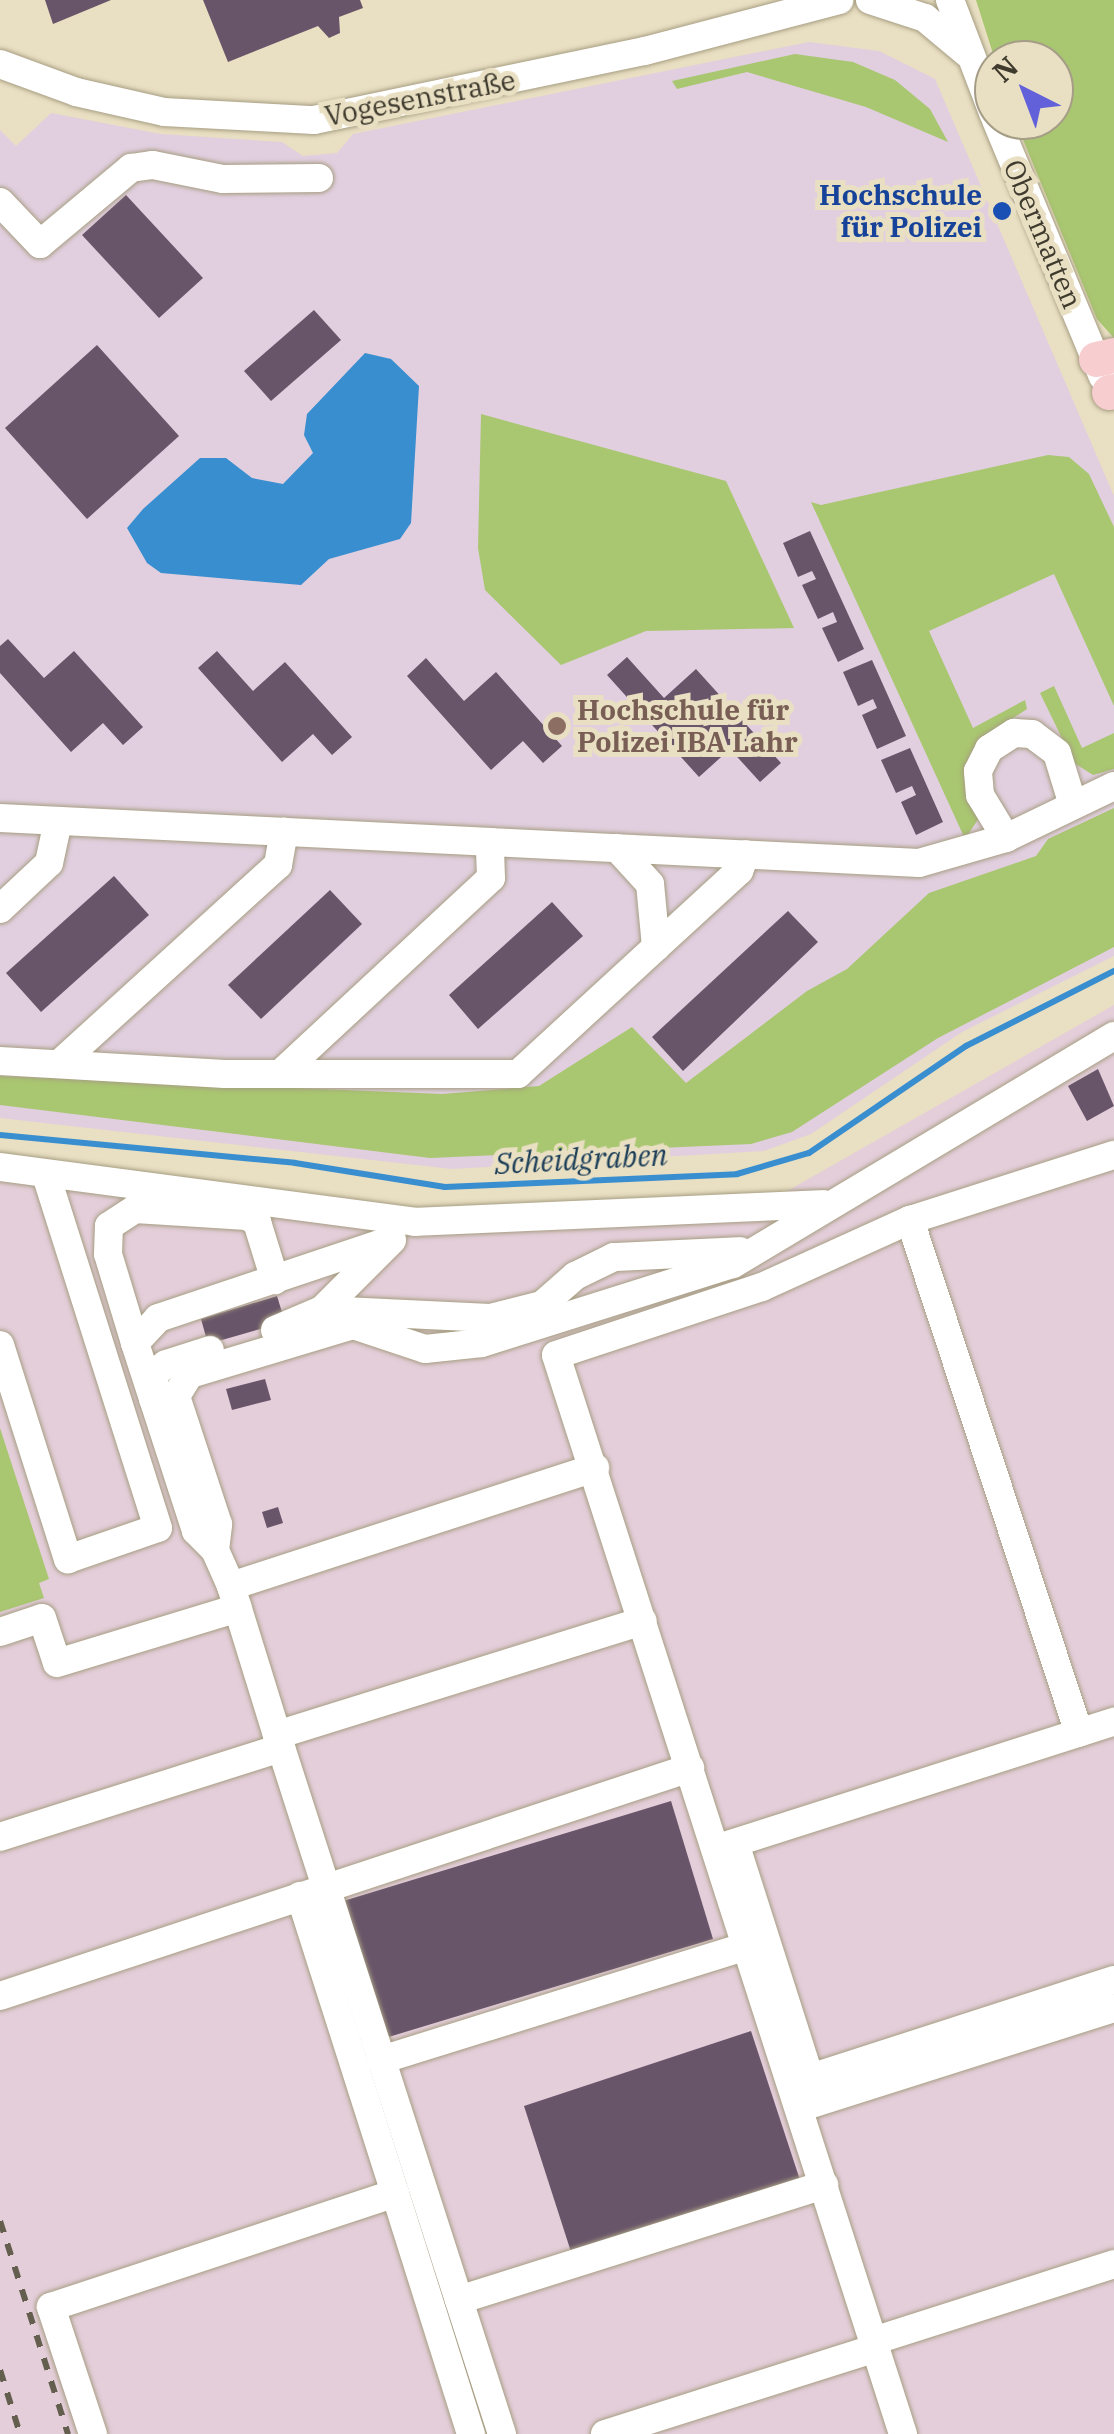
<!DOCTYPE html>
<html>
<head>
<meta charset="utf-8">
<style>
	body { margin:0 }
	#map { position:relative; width:1114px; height:2434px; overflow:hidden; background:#e9dfc2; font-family:"IBM Plex Serif",serif }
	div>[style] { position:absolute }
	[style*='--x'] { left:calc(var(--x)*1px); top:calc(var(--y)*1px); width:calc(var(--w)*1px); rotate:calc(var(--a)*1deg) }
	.commercial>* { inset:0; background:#e4ceda }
	.education>* { inset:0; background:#e1cfdf }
	.green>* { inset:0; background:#a9c670 }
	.water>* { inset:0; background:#398ecf }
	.stream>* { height:6px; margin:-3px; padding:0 3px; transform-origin:3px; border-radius:3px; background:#398ecf }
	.building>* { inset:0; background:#685569 }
	.roads { filter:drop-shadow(0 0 2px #a79e83) drop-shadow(0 0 2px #a79e83) }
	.minor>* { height:28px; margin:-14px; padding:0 14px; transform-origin:14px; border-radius:14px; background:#fff }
	.major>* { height:35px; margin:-17.5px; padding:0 17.5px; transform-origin:17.5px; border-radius:17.5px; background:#f7cdd0 }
	.rail>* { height:6px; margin-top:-3px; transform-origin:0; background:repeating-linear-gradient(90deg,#635e4e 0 12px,transparent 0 24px) }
	.dots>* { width:28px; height:28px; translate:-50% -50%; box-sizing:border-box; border:5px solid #e9dfc2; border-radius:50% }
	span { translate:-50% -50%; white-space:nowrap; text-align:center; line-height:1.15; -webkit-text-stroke:10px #e9dfc2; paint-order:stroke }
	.street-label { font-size:28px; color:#3e3a2e }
	.transit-label { font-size:28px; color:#164399; font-weight:700 }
	.right { translate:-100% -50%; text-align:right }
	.education-label { font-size:28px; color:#785e54; font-weight:700 }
	.left { translate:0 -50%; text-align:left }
	.water-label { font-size:30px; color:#1a3d58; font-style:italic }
	.north { position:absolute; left:974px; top:40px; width:100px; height:100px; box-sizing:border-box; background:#e9dfc2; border:2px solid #a59d87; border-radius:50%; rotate:318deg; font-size:28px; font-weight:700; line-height:40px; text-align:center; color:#3e3a2e }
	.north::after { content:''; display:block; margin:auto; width:35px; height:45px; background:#6261da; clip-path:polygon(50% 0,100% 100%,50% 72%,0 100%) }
</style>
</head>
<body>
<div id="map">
	<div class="commercial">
		<div style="clip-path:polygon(1114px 1005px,1114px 2434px,0 2434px,0 1153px,396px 1210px,782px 1194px)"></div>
	</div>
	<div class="education">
		<div style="clip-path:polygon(809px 42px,879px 51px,935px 79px,1114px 496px,1114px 956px,962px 1032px,811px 1134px,764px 1151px,452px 1169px,0 1118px,0 130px,16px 146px,51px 113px,161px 134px,282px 142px,303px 156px,337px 153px,353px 134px)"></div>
	</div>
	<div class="green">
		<div style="clip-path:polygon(976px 0,1114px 0,1114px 338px,1097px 319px,1015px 120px,1054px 120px,1054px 60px,995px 60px)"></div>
		<div style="clip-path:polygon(795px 54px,853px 62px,895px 80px,930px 109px,948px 142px,866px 107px,747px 72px,677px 89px,672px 81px)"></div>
		<div style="clip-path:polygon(481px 414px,726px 481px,794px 628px,646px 631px,561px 665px,485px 590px,478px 548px)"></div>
		<div style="clip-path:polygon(1048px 455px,1069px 457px,1089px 474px,1114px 527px,1114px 706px,1054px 574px,929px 631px,973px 728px,1025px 700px,1027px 709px,984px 737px,981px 815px,965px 839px,811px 502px,821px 505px)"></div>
		<div style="clip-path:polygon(1054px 686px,1082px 748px,1114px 733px,1114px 769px,1093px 775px,1074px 763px,1040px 693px)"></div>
		<div style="clip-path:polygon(1114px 808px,1114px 947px,938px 1038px,792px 1132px,751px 1144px,430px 1158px,0 1105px,0 1076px,442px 1094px,539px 1086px,632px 1027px,686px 1083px,807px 991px,847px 969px,929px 893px,1036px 856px,1048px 839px)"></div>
		<div style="clip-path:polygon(0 1428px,49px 1579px,39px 1583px,44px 1598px,0 1612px)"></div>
	</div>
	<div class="water">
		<div style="clip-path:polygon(365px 353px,391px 359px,419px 386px,411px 523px,400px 539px,329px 559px,301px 585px,161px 573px,147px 563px,127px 528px,143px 509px,200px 458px,226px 458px,252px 478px,283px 484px,313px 453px,304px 435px,307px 414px)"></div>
	</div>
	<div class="stream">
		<div style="--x:0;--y:1135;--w:296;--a:5.4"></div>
		<div style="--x:295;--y:1163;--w:152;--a:9.1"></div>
		<div style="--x:445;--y:1187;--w:292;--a:-2.5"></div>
		<div style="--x:737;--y:1174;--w:75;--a:-16.3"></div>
		<div style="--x:809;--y:1153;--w:190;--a:-34.3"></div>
		<div style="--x:966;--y:1046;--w:166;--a:-26.9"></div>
	</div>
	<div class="building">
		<div style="clip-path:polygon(45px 0,111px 0,53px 24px)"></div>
		<div style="clip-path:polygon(203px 0,360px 0,363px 8px,339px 17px,340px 33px,329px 38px,318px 26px,228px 62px)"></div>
		<div style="clip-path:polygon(126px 195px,203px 278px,159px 318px,82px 235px)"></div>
		<div style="clip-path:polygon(314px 310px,341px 340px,271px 401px,244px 371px)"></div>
		<div style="clip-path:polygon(97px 345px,179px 436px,87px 519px,5px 428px)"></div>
		<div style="clip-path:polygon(810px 531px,864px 649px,838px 662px,822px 628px,837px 622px,833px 612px,818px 619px,802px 585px,816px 579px,812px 571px,798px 577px,783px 543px)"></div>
		<div style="clip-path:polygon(8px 639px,44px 678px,74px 651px,143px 727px,123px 745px,103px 723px,71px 752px,0 673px,0 646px)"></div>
		<div style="clip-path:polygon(217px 651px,253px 691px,285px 662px,352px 737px,332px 755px,313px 734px,282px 762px,198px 668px)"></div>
		<div style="clip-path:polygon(627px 657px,664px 698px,696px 669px,781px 763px,760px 782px,730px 749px,699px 777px,607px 675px)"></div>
		<div style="clip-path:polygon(426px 658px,464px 701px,496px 672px,562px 746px,543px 763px,523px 741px,491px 770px,407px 676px)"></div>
		<div style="clip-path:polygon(872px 660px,906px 736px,877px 749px,862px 715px,877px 708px,873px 699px,858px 706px,843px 672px)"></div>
		<div style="clip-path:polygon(910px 748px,943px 822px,916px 835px,901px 802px,916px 795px,912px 786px,896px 793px,881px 760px)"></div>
		<div style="clip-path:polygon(114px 876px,149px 915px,41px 1012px,6px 973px)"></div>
		<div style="clip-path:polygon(330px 890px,362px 924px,261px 1019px,228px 985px)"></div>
		<div style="clip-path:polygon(552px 902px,583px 936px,478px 1029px,449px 995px)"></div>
		<div style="clip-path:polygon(788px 911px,818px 942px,683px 1071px,652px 1037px)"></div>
		<div style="clip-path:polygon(1098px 1069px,1114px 1106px,1087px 1121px,1068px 1086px)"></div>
		<div style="clip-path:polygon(277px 1296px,285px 1322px,208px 1344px,201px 1319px)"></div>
		<div style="clip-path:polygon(265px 1379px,271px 1400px,232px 1410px,226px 1389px)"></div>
		<div style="clip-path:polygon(278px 1507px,283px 1523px,267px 1528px,262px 1512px)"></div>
		<div style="clip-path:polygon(671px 1801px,713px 1939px,382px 2039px,340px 1902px)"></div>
		<div style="clip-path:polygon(751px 2031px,800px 2180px,572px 2255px,524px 2106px)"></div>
	</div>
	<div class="roads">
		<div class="minor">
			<div style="--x:870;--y:0;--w:58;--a:18.1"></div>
			<div style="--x:925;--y:18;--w:55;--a:39.8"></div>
			<div style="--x:950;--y:0;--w:123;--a:69.1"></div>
			<div style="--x:0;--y:64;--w:81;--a:20.2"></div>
			<div style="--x:76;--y:92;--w:90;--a:12.8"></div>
			<div style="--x:164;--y:112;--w:150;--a:3.1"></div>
			<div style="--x:314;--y:120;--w:338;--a:-11.8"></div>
			<div style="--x:645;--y:51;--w:201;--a:-14.7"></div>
			<div style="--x:996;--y:120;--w:278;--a:67.4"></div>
			<div style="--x:0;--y:202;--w:58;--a:46.4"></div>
			<div style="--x:40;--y:244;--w:119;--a:-39.9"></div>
			<div style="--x:131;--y:168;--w:22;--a:-8"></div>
			<div style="--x:153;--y:165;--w:71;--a:11.3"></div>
			<div style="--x:223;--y:179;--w:96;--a:-0.6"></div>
			<div style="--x:0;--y:818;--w:920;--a:2.8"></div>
			<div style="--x:919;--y:863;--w:91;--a:-16"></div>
			<div style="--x:1006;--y:838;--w:120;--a:-25.7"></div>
			<div style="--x:1006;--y:838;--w:50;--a:-121.2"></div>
			<div style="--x:980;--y:795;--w:24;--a:-95"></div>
			<div style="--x:978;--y:771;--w:25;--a:-63"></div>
			<div style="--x:989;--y:749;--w:30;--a:-33"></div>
			<div style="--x:1014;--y:733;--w:18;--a:3"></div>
			<div style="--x:1032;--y:734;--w:31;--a:37"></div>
			<div style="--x:1057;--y:753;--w:54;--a:72.9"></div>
			<div style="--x:0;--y:909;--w:67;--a:-43.2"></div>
			<div style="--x:49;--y:863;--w:43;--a:-77.9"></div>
			<div style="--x:656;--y:947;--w:113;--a:-42.5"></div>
			<div style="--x:739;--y:871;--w:18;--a:-68"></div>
			<div style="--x:0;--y:1061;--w:225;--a:3.3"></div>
			<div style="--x:225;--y:1074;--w:293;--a:0"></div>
			<div style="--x:518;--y:1074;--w:188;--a:-42.6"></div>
			<div style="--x:656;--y:947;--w:63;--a:-95.4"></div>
			<div style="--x:650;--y:884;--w:49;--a:-132.5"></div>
			<div style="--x:59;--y:1064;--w:296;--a:-42.3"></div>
			<div style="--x:278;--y:865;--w:34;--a:-80"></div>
			<div style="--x:280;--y:1074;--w:288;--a:-42.9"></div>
			<div style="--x:491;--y:878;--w:36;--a:-92"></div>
			<div style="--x:0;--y:1167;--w:419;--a:7.5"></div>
			<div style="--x:415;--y:1222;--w:409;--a:-2.5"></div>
			<div style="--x:910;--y:1220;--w:540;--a:71.77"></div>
			<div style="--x:322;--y:1310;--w:99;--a:-45"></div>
			<div style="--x:275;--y:1330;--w:51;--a:-23.1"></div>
			<div style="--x:322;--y:1310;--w:168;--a:2.7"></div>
			<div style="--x:490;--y:1318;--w:54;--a:-14"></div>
			<div style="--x:542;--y:1305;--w:44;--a:-41.3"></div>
			<div style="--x:575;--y:1276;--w:43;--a:-26"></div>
			<div style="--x:614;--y:1257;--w:126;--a:-2.7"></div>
			<div style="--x:135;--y:1343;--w:93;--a:-106.9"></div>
			<div style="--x:108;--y:1254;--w:28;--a:-88"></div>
			<div style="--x:109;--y:1226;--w:31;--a:-33"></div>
			<div style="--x:135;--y:1209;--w:112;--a:3.6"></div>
			<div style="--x:247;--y:1216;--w:12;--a:31"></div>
			<div style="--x:257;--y:1222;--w:61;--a:72.8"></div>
			<div style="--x:0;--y:1345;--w:225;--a:72.4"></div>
			<div style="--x:68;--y:1559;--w:95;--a:-19"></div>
			<div style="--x:158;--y:1528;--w:370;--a:-107.6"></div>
			<div style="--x:153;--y:1399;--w:26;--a:-86"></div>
			<div style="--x:155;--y:1373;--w:14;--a:-39"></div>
			<div style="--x:166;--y:1364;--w:46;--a:-17.7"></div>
			<div style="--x:215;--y:1550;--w:26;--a:-83"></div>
			<div style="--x:218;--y:1524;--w:135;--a:-108.2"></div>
			<div style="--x:176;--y:1396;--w:26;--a:-58"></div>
			<div style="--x:190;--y:1374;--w:170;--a:-16.7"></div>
			<div style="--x:353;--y:1325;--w:76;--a:18.4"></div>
			<div style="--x:425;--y:1349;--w:57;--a:-6"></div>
			<div style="--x:482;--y:1343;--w:263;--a:-17.5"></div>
			<div style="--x:733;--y:1264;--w:444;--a:-30.9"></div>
			<div style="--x:231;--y:1586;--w:383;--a:-18"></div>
			<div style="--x:0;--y:1632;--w:44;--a:-18.4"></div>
			<div style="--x:42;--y:1618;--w:47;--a:71.6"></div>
			<div style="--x:57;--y:1663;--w:189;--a:-16.9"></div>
			<div style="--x:277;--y:1735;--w:156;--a:-107.2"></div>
			<div style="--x:231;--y:1586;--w:39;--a:-114"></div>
			<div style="--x:215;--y:1550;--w:27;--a:-135"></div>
			<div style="--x:196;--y:1531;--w:198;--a:-108"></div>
			<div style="--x:135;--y:1343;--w:34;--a:-47"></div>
			<div style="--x:158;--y:1318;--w:246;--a:-18.5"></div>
			<div style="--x:0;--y:1837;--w:295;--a:-17.6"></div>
			<div style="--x:735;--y:1843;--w:247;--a:72.3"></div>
			<div style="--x:810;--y:2078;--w:319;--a:-17.9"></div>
			<div style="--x:718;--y:1848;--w:416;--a:-17.7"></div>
			<div style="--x:0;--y:1996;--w:727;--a:-18.29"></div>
			<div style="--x:381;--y:2060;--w:383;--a:-17.3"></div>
			<div style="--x:799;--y:2108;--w:330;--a:-17.6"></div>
			<div style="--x:395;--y:2193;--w:253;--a:72.5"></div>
			<div style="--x:459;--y:2300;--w:383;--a:-17.5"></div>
			<div style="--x:873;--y:2341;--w:253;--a:-17.7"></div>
			<div style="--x:93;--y:2434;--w:134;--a:-108.3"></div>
			<div style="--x:51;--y:2307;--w:362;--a:-18.3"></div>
			<div style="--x:395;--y:2193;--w:312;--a:-107.7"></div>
			<div style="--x:502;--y:2434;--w:734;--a:-107.84"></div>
			<div style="--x:277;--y:1735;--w:383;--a:-17.3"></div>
			<div style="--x:605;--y:2434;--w:284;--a:-17.6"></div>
			<div style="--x:903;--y:2434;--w:1133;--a:-107.83"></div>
			<div style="--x:556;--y:1355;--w:217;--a:-18.3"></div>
			<div style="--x:762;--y:1287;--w:162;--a:-24.4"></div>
			<div style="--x:910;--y:1220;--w:214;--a:-17.7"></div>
		</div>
		<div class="major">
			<div style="--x:1096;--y:359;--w:18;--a:-13"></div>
			<div style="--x:1109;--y:392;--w:5;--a:-11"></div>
		</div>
	</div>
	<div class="rail">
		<div style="--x:0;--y:2221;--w:224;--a:72.3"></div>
		<div style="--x:0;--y:2370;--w:67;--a:72.6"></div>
	</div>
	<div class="dots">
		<div style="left:1002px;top:211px;background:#1a4fb4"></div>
		<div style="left:557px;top:726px;background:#8d6e63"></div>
	</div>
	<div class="street-label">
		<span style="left:420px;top:98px;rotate:-11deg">Vogesenstraße</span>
		<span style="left:1043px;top:234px;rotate:67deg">Obermatten</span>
	</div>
	<div class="transit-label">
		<span class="right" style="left:982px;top:211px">Hochschule<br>für Polizei</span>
	</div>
	<div class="education-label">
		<span class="left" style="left:577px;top:726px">Hochschule für<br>Polizei IBA Lahr</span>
	</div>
	<div class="water-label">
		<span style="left:581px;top:1159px;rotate:-3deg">Scheidgraben</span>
	</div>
	<div class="north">N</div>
</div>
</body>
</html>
